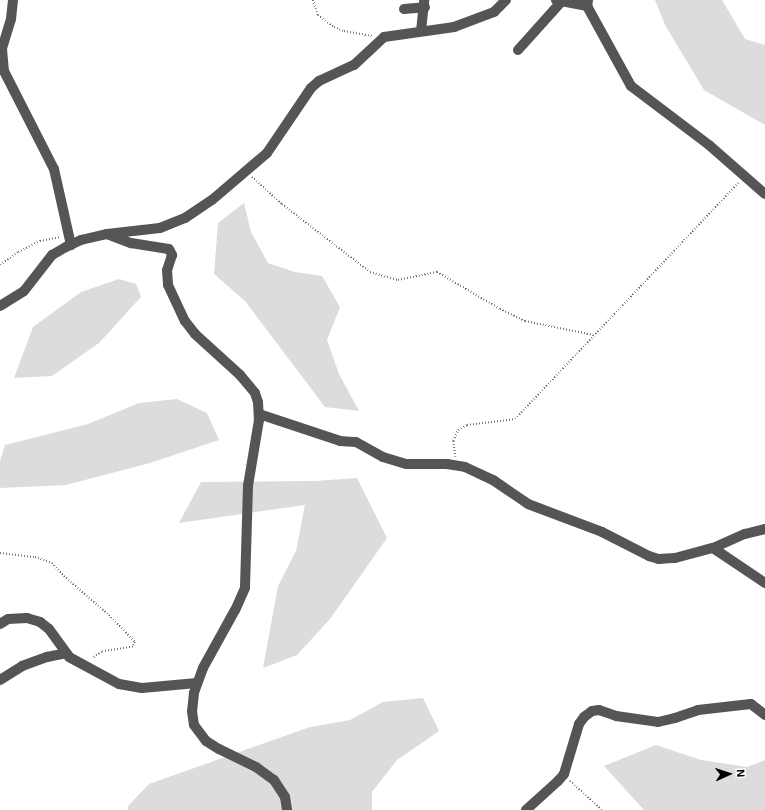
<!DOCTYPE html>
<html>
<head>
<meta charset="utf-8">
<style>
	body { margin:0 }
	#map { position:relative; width:765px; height:810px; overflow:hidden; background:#fff; font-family:Helvetica,sans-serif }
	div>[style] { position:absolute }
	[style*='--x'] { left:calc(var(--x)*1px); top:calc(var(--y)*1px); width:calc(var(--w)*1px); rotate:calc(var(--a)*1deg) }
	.green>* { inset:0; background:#dcdcdc }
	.path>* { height:1.5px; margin-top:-0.75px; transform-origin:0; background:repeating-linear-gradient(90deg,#777 0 1px,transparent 0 3px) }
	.minor>* { height:10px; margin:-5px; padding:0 5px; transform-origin:5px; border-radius:5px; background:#555 }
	span { translate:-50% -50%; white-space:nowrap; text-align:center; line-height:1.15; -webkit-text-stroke:3.5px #fff; paint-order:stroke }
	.north { position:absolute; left:709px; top:754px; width:40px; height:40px; -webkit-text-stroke:3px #fff; paint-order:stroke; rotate:87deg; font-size:11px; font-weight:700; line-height:16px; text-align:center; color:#000 }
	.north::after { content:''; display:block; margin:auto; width:14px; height:18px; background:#000; clip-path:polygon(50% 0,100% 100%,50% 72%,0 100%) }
</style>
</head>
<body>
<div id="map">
	<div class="green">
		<div style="clip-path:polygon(655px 0,722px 0,745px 39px,765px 45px,765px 125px,704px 90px,665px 25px)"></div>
		<div style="clip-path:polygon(244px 203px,251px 232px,268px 263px,295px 272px,322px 276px,340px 307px,327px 340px,339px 374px,359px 411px,325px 407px,245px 301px,214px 274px,218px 223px)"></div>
		<div style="clip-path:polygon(119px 279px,136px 284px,141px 297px,99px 343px,52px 376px,14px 378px,33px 327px,81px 292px)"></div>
		<div style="clip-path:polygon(177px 399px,207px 413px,219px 440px,150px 463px,66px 485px,0 488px,0 461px,5px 445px,88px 424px,139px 403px)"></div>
		<div style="clip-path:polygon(357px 478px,387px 538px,330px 619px,297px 655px,263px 668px,278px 586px,296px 551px,305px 505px,179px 523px,201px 482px,315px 481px)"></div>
		<div style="clip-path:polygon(423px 698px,439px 731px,397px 760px,372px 792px,372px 810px,128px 810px,128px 806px,149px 784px,310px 727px,350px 720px,383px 702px)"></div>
		<div style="clip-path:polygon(656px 745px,701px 760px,747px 767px,765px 760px,765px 810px,644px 810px,604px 766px)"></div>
	</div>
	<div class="path">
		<div style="--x:313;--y:0;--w:16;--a:72"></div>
		<div style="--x:318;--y:15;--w:20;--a:37"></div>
		<div style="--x:334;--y:27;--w:11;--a:22"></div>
		<div style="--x:344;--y:31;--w:29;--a:10"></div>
		<div style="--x:252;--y:177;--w:40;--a:42"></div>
		<div style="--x:282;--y:204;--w:111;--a:37.7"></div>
		<div style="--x:370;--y:272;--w:29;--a:16"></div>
		<div style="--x:398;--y:280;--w:40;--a:-12"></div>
		<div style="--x:437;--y:272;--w:73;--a:30.4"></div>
		<div style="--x:500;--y:309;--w:28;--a:26"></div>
		<div style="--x:525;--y:321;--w:70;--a:11.5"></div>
		<div style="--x:0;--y:265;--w:22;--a:-36"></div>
		<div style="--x:18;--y:252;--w:25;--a:-27"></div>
		<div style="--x:40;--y:241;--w:21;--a:-11"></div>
		<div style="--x:455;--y:457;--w:16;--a:-97"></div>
		<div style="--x:453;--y:441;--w:12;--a:-66"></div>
		<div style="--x:458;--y:430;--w:10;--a:-29"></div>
		<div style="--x:467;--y:425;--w:48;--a:-7.1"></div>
		<div style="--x:515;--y:419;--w:325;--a:-46.6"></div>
		<div style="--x:0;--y:553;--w:35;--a:7"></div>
		<div style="--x:35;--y:557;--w:18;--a:19"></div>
		<div style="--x:52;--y:563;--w:18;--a:47"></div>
		<div style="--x:64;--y:576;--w:60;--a:40.9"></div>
		<div style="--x:109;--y:615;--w:37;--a:46"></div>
		<div style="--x:135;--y:642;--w:5;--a:112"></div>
		<div style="--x:133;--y:647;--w:31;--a:171"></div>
		<div style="--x:102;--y:652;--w:12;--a:145"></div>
		<div style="--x:570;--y:781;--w:43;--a:42.2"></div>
	</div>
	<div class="minor">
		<div style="--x:13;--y:0;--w:19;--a:96"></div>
		<div style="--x:11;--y:19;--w:31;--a:107"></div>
		<div style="--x:2;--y:49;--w:22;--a:85"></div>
		<div style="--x:4;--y:71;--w:110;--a:63"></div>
		<div style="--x:54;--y:169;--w:78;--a:77.4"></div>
		<div style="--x:556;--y:0;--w:32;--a:11"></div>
		<div style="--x:588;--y:0;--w:6;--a:99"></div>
		<div style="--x:587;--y:6;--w:91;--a:61.2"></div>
		<div style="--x:631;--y:86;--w:98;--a:37.1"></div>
		<div style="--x:709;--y:145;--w:74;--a:41.2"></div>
		<div style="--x:404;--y:9;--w:21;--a:-5"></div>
		<div style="--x:421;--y:31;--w:31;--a:-84"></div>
		<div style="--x:518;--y:50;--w:66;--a:-48.1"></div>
		<div style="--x:107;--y:234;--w:26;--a:21"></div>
		<div style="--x:131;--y:243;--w:38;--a:9"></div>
		<div style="--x:169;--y:249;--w:7;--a:63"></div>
		<div style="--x:172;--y:255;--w:16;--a:108"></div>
		<div style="--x:167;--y:270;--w:15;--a:86"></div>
		<div style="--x:168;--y:285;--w:40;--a:65"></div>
		<div style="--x:185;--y:321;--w:16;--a:52"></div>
		<div style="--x:195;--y:334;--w:61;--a:42.3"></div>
		<div style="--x:240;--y:375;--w:23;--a:50"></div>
		<div style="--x:255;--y:393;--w:9;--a:72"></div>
		<div style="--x:258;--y:402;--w:18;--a:87"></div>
		<div style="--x:259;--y:420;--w:67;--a:99.5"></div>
		<div style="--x:248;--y:486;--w:102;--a:91.7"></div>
		<div style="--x:245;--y:588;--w:24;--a:114"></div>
		<div style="--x:235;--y:610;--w:66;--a:118.9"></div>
		<div style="--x:203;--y:668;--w:27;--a:110"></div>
		<div style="--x:194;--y:693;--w:18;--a:96"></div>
		<div style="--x:192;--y:711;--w:14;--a:82"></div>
		<div style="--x:194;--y:725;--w:20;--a:53"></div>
		<div style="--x:206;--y:741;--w:15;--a:32"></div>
		<div style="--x:219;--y:749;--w:41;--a:25.9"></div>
		<div style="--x:256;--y:767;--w:22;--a:36"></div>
		<div style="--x:274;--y:780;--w:20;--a:57"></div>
		<div style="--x:285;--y:797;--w:13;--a:81"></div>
		<div style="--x:0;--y:306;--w:28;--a:-32"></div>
		<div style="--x:24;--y:291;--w:46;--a:-52.1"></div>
		<div style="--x:52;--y:255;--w:16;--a:-30"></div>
		<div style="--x:66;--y:247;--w:17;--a:-25"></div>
		<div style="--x:81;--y:240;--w:27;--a:-13"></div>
		<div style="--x:107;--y:234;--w:53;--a:-6.5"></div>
		<div style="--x:160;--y:228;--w:27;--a:-22"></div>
		<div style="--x:185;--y:218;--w:32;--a:-34"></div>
		<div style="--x:212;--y:200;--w:72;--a:-40.5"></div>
		<div style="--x:267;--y:153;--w:78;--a:-55.9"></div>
		<div style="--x:311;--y:88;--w:11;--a:-41"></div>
		<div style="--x:319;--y:81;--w:38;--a:-25"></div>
		<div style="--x:354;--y:65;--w:41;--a:-43"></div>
		<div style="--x:384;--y:37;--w:71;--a:-8.1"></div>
		<div style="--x:454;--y:27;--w:43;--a:-20.6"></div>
		<div style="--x:494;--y:12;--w:17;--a:-45"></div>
		<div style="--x:259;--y:414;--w:85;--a:18.4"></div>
		<div style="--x:340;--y:441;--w:16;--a:4"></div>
		<div style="--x:356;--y:442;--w:31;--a:29"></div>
		<div style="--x:383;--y:457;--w:24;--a:17"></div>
		<div style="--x:406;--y:464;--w:41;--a:0"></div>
		<div style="--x:447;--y:464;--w:18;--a:9"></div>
		<div style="--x:465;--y:467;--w:31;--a:25"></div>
		<div style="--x:493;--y:480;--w:42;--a:34.4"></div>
		<div style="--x:528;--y:504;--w:79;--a:20.7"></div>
		<div style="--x:602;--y:532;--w:53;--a:27.1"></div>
		<div style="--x:649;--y:556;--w:10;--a:17"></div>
		<div style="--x:659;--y:559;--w:16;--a:-4"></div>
		<div style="--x:675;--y:558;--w:39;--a:-15"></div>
		<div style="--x:713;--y:548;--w:35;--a:-24"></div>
		<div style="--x:745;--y:534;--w:21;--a:-14"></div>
		<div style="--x:713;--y:548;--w:63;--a:33.9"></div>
		<div style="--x:0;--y:624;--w:9;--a:-32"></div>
		<div style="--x:8;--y:619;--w:19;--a:-3"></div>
		<div style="--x:27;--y:618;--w:14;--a:17"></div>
		<div style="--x:40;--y:622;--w:11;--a:38"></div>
		<div style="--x:49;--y:629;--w:34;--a:54"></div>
		<div style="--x:69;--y:657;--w:57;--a:28.4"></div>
		<div style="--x:119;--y:684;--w:23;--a:10"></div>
		<div style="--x:142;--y:688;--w:55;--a:-5.2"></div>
		<div style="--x:0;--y:680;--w:26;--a:-32"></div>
		<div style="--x:22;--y:666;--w:27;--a:-20"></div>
		<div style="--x:47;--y:657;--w:20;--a:-11"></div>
		<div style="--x:526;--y:810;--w:43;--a:-42.2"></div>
		<div style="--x:558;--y:781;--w:9;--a:-49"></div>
		<div style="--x:564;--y:774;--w:52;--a:-73.3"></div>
		<div style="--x:579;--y:724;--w:9;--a:-54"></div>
		<div style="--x:584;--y:717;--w:10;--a:-37"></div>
		<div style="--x:592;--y:711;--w:7;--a:-8"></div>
		<div style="--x:599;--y:710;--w:18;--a:19"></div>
		<div style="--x:616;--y:716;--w:42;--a:8.1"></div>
		<div style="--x:658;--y:722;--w:17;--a:-13"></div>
		<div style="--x:675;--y:718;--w:24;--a:-19"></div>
		<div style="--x:698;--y:710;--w:53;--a:-6.5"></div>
		<div style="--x:751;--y:704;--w:18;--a:38"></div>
	</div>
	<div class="north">N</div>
</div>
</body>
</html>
